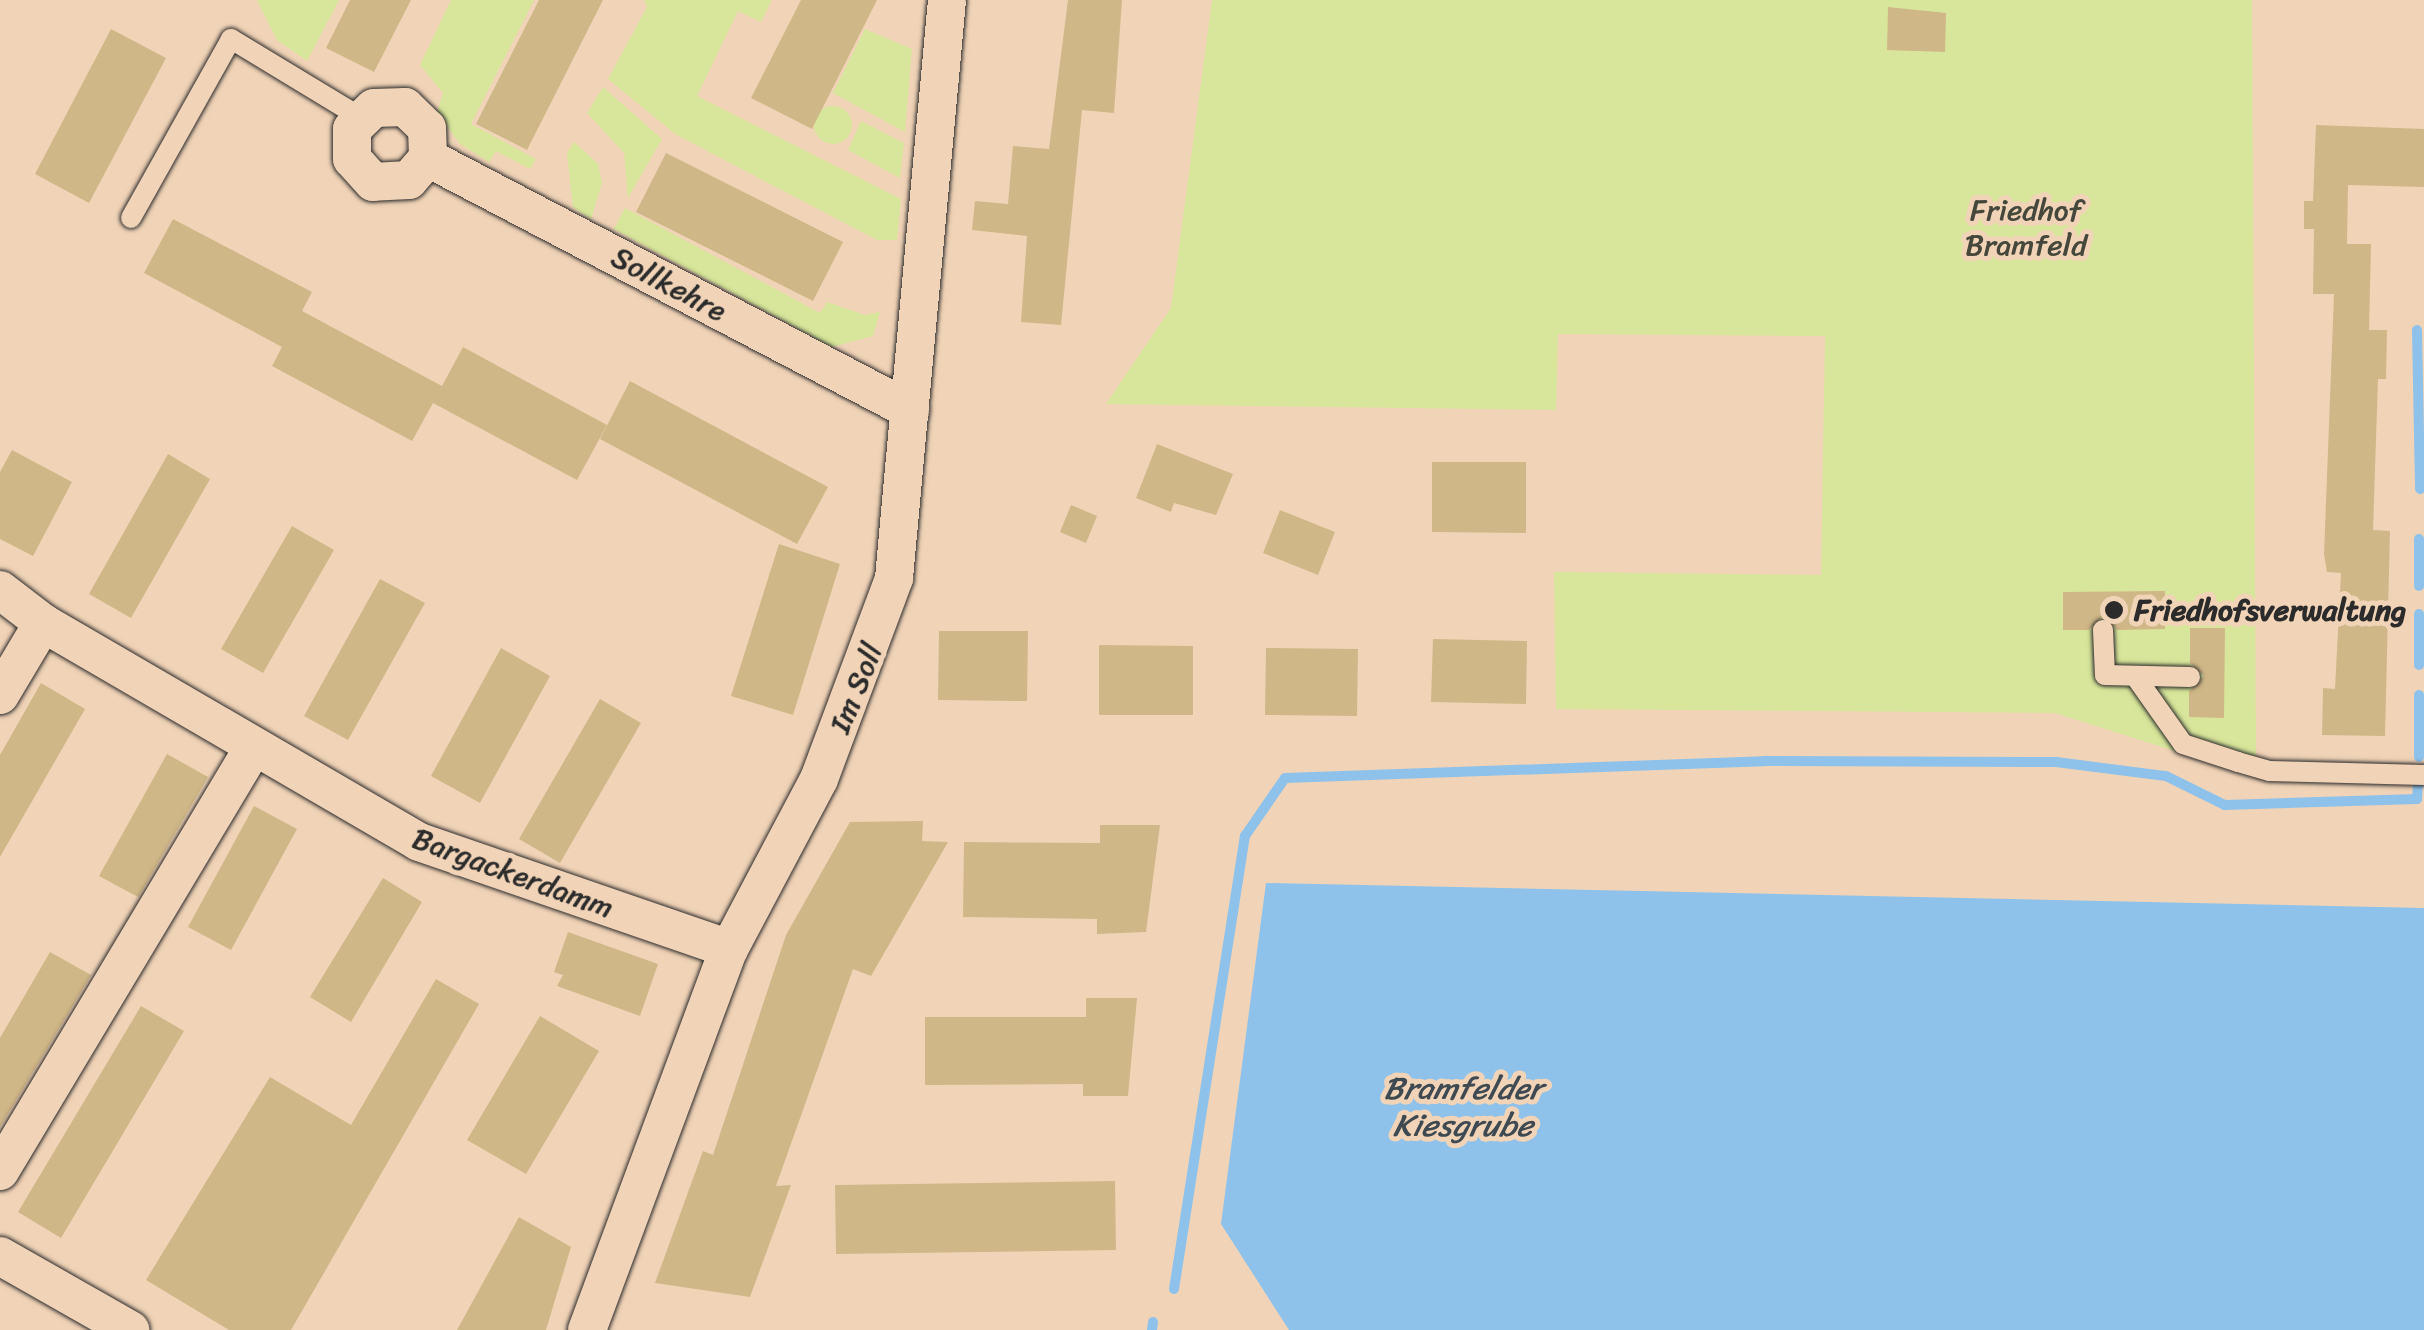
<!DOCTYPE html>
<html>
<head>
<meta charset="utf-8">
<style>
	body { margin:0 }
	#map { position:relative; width:2424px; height:1330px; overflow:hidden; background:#f1d4b7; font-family:Sriracha,sans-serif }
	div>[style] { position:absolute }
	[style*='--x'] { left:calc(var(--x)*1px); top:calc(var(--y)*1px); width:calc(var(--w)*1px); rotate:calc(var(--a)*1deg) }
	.green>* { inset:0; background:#d7e69a }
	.round { border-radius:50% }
	.water>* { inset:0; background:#8ec2eb }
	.stream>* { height:10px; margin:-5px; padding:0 5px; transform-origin:5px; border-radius:5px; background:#8ec2eb }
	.building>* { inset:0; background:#d0b787 }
	.roads { filter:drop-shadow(0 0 2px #2b2b2b) drop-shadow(0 0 2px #2b2b2b) }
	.lane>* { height:20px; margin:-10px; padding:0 10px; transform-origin:10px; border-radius:10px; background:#f1d4b7 }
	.street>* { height:38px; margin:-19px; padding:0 19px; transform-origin:19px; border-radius:19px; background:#f1d4b7 }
	.dots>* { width:28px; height:28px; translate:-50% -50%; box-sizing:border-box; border:5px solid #f1d4b7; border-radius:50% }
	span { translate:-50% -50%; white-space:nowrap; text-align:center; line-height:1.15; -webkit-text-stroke:10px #f1d4b7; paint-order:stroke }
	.park-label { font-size:30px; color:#45473c }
	.street-label { font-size:30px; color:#2b2b2b }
	.poi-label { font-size:30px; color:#2b2b2b; font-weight:700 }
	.left { translate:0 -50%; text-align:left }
	.water-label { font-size:32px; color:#3f4951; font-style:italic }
</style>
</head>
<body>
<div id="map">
	<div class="green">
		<div style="clip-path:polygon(257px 0,339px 0,307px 61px,277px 40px)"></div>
		<div style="clip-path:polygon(451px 0,534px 0,471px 124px,536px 159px,530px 169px,496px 151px,489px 162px,460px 144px,437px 112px,443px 93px,420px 65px)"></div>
		<div style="clip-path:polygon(644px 0,772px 0,761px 22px,738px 11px,697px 96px,901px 199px,897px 240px,877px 240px,675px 134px,608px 79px,647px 7px)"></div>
		<div style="clip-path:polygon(1212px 0,2252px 0,2256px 756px,2238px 754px,2238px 771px,2055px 713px,1556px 709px,1554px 572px,1821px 575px,1825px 336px,1558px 334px,1556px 410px,1106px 404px,1171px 308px)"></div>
		<div style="clip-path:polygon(865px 29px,912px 49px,905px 132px,833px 93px)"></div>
		<div style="clip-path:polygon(603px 87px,662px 139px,628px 198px,624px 153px,587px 113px)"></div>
		<div class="round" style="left:814px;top:106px;width:38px;height:38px"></div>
		<div style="clip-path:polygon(861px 121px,904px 143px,900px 178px,848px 150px)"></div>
		<div style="clip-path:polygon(574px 142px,598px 164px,602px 183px,591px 219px,573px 207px,567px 153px)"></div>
		<div style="clip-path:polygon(625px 208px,820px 313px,827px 302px,865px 315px,880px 312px,873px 336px,832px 347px,614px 229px)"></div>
	</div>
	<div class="water">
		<div style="clip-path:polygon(1266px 883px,2424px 908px,2424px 1330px,1289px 1330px,1221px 1224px)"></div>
	</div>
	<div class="stream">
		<div style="--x:2417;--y:330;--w:159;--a:88.9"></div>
		<div style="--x:2419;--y:586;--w:47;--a:-90"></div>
		<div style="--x:2419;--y:614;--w:51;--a:90"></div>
		<div style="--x:2419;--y:695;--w:62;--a:90"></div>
		<div style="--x:1174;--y:1289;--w:459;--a:-81.1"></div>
		<div style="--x:1245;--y:836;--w:70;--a:-55.4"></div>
		<div style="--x:1285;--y:778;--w:479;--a:-2"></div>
		<div style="--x:1764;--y:761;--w:292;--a:0.2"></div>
		<div style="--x:2056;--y:762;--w:111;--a:7.3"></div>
		<div style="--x:2166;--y:776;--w:66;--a:26.2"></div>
		<div style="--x:2225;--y:805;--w:192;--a:-1.8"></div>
		<div style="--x:2417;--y:799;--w:13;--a:-86"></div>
		<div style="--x:1152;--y:1330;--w:8;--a:-83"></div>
	</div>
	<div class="building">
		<div style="clip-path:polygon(350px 0,411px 0,374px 72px,326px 48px)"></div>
		<div style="clip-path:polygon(539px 0,603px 0,527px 150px,476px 124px)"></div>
		<div style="clip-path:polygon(801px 0,877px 0,812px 129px,751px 98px)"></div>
		<div style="clip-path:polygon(1068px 0,1122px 0,1114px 113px,1082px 110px,1061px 325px,1021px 322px,1027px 236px,972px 230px,975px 201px,1008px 204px,1013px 146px,1049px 149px)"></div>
		<div style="clip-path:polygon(1888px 7px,1946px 13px,1945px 52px,1887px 50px)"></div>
		<div style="clip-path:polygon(111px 29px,166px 58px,89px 203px,35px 174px)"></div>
		<div style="clip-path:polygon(2316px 125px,2424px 129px,2424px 187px,2348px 185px,2347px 244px,2371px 244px,2369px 330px,2387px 330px,2386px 379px,2378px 379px,2373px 530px,2390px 531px,2385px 736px,2322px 735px,2323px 688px,2335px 689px,2341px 573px,2327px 572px,2324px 554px,2334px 294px,2313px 294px,2314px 229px,2304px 229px,2304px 201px,2313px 201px)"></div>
		<div style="clip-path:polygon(666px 153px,843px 242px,813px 301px,636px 212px)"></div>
		<div style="clip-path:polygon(173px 219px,312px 292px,302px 311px,442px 386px,463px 347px,607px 425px,577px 480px,433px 403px,412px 441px,272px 366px,282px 347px,144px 273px)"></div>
		<div style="clip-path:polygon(630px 381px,828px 487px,797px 544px,600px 439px)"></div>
		<div style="clip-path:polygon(1157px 444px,1233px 474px,1216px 515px,1174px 503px,1171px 512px,1136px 498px)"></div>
		<div style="clip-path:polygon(12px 450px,72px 482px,33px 556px,0 539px,0 472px)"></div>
		<div style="clip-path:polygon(168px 454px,210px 479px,131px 618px,89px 594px)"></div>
		<div style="clip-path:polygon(1432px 462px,1526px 462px,1526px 533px,1432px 532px)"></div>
		<div style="clip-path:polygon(1071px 505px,1097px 516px,1086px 543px,1060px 532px)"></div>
		<div style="clip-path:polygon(1280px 510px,1335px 532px,1318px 575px,1263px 553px)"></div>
		<div style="clip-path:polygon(292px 526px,334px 550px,263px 673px,221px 649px)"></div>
		<div style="clip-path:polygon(779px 544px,840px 564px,793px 715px,731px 696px)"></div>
		<div style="clip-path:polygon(380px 579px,425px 603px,348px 740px,304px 716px)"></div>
		<div style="clip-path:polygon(2165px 591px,2165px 629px,2117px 630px,2103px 616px,2089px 630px,2063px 630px,2063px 592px)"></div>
		<div style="clip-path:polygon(2190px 628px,2225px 628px,2224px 718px,2189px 717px,2189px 691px,2204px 676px,2190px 663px)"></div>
		<div style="clip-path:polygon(939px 631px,1028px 631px,1027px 701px,938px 700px)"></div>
		<div style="clip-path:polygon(1433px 639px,1527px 641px,1526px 704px,1431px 702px)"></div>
		<div style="clip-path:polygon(1099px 645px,1193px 646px,1193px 715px,1099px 715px)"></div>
		<div style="clip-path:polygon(501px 648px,550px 676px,480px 803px,431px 776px)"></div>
		<div style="clip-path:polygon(1266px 648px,1358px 649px,1357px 716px,1265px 715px)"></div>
		<div style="clip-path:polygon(41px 683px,85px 709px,0 857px,0 755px)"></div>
		<div style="clip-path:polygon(600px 699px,641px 723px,560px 863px,519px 839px)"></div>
		<div style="clip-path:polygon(167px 754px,208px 777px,138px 897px,99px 876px)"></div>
		<div style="clip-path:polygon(254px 806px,297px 829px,231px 950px,188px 927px)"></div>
		<div style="clip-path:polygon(923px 821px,922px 841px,948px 842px,871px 976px,853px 969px,776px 1186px,791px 1185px,750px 1297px,655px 1283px,703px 1151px,713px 1155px,786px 935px,850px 822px)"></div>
		<div style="clip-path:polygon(1100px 825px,1160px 825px,1146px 932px,1097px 934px,1097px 919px,963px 917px,964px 842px,1100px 843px)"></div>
		<div style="clip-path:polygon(383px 878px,422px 902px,351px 1022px,310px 997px)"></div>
		<div style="clip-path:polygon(568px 932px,658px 964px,640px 1016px,557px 986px,563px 975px,554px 972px)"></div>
		<div style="clip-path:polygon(50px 952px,91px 975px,0 1127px,0 1038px)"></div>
		<div style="clip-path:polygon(436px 979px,479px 1004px,291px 1330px,229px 1330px,146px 1280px,270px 1077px,351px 1125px)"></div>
		<div style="clip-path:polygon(1086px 998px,1137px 998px,1128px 1096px,1083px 1096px,1083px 1084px,925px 1085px,925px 1017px,1086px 1017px)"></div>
		<div style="clip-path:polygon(141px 1006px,184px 1031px,61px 1238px,18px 1212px)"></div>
		<div style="clip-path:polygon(540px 1016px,599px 1051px,526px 1174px,467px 1140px)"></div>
		<div style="clip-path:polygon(1115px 1181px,1116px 1250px,836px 1254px,835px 1185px)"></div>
		<div style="clip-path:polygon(519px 1217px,571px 1247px,546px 1330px,457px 1330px)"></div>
	</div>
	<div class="roads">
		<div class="lane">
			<div style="--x:131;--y:218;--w:205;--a:-60.8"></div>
			<div style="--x:231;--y:39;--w:151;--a:31.2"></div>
			<div style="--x:2103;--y:630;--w:45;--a:87.5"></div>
			<div style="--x:2105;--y:675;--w:85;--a:1.3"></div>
			<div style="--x:2135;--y:676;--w:83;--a:54.8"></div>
			<div style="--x:2183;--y:744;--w:58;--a:18.1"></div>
			<div style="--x:2238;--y:762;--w:33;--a:16"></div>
			<div style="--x:2270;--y:771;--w:154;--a:1.5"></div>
		</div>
		<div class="street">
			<div style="--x:428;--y:158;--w:29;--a:131"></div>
			<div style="--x:409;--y:180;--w:36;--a:177"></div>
			<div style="--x:373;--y:182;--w:31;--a:-132"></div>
			<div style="--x:352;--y:159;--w:30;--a:-90"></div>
			<div style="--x:352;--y:129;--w:30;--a:-44"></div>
			<div style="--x:374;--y:108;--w:31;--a:-2"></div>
			<div style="--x:405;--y:107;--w:30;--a:44"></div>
			<div style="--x:427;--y:128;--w:30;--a:88"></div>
			<div style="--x:428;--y:158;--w:544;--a:27.6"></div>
			<div style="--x:0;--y:590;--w:54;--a:37.5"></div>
			<div style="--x:43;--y:623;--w:435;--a:30.2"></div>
			<div style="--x:419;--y:842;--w:328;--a:19"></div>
			<div style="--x:0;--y:695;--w:84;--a:-59.2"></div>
			<div style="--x:0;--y:1171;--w:494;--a:-59.1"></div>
			<div style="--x:0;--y:1256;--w:150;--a:29.6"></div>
			<div style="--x:587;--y:1330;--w:407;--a:-69.6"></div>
			<div style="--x:729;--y:949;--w:192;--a:-62.1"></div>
			<div style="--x:819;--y:779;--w:215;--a:-69.5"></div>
			<div style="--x:894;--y:578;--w:580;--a:-84.76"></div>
		</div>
	</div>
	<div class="dots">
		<div style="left:2114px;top:610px;background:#2b2b2b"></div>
	</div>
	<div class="park-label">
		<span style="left:2026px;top:227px">Friedhof<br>Bramfeld</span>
	</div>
	<div class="street-label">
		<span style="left:669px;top:284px;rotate:28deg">Sollkehre</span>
		<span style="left:856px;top:688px;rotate:-68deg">Im Soll</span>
		<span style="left:513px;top:873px;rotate:20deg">Bargackerdamm</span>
	</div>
	<div class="poi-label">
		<span class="left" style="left:2134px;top:610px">Friedhofsverwaltung</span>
	</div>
	<div class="water-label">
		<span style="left:1463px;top:1108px">Bramfelder<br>Kiesgrube</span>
	</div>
</div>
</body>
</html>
